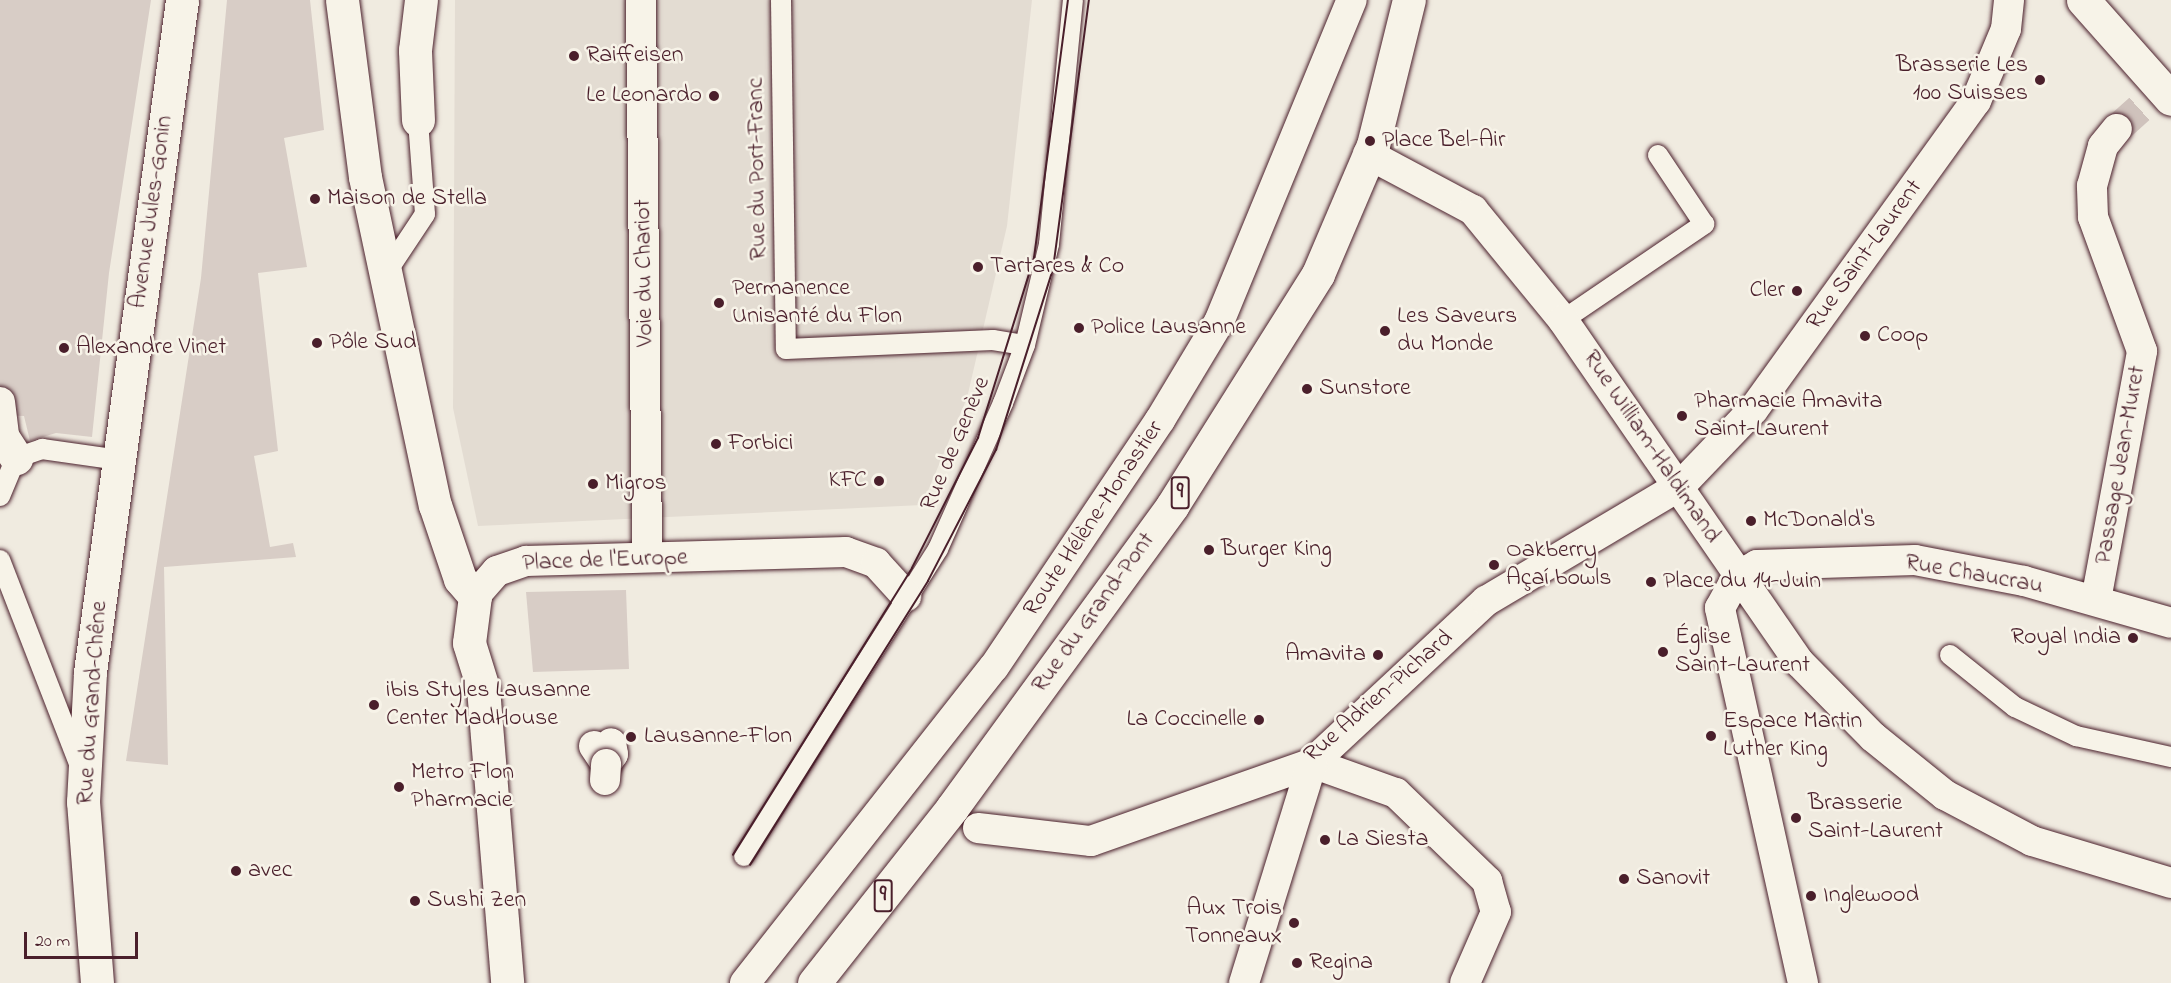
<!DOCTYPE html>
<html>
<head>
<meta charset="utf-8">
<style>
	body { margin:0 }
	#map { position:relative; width:2171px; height:983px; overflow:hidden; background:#f0ebe0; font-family:"Indie Flower",sans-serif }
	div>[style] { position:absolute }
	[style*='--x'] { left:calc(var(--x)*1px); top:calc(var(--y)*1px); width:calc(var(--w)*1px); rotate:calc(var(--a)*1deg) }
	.built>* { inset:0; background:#e3dcd2 }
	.green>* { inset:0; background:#d8cdc6 }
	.pedestrian-tunnel>* { height:30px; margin-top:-15px; transform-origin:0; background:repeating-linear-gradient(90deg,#cfc2bc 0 30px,transparent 0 45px) }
	.roads { filter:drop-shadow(0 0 2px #4a1f2b) drop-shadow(0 0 2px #4a1f2b) }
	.service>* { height:20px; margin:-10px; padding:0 10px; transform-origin:10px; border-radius:10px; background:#f7f3e8 }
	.pedestrian>* { height:30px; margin:-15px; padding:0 15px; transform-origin:15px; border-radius:15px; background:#f7f3e8 }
	.minor>* { height:33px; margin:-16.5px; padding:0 16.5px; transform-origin:16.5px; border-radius:16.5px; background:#f7f3e8 }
	.tertiary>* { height:33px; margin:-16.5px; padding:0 16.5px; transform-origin:16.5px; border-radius:16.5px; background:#f7f3e8 }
	.primary>* { height:33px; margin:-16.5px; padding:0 16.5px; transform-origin:16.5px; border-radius:16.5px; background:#f7f3e8 }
	.tram>* { height:1.5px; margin:-0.75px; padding:0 0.75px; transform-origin:0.75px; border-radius:0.75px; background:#4a1f2b }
	.bridges { filter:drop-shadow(0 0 2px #4a1f2b) drop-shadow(0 0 2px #4a1f2b) }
	.pedestrian-bridge>* { height:30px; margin:-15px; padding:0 15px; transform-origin:15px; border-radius:15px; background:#f7f3e8 }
	.dots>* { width:16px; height:16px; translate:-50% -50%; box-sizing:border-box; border:3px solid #f7f3e8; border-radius:50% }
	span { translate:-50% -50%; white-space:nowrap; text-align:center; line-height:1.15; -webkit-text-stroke:5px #f7f3e8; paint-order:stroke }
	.shield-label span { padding:2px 4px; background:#f7f3e8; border:2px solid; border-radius:4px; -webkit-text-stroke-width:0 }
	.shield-label { font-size:22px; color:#4a1f2b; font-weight:700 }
	.poi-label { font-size:24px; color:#4a1f2b }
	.left { translate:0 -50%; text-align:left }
	.right { translate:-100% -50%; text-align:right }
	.street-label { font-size:24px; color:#4a1f2b }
	.scale { position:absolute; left:24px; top:932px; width:114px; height:27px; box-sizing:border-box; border:3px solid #4a1f2b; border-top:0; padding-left:8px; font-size:18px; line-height:21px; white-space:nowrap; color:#4a1f2b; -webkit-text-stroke:4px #f7f3e8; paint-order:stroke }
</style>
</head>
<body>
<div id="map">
	<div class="built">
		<div style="clip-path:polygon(455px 0,1032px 0,1007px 226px,967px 398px,922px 505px,478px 526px,453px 408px)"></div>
	</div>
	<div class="green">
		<div style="clip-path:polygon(0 0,151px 0,109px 273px,92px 437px,56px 433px,30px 441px,24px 416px,0 415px)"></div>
		<div style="clip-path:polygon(227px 0,310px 0,324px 130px,284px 138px,307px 267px,258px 273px,278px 451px,254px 456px,270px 547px,293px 543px,296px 557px,164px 567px,168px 765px,126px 761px,201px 278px)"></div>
		<div style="clip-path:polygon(626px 590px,629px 669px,533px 672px,526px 592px)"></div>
	</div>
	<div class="pedestrian-tunnel">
		<div style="--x:2117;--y:129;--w:38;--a:-42"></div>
	</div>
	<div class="roads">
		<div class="service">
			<div style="--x:781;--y:0;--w:349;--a:89.2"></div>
			<div style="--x:786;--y:349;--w:207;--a:-2.5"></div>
			<div style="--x:993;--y:340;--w:32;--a:9"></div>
			<div style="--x:388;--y:270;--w:67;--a:-56.5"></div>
			<div style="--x:425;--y:214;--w:94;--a:-94.3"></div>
			<div style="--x:1563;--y:320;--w:171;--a:-34.2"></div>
			<div style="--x:1704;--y:224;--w:83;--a:-123.7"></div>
			<div style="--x:0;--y:496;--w:41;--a:-67.2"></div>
			<div style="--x:16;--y:458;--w:28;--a:-19"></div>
			<div style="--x:42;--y:449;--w:78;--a:8.1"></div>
			<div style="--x:0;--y:560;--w:219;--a:68.8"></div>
			<div style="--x:1950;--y:655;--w:83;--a:38.7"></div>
			<div style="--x:2015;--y:707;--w:68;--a:25.4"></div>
			<div style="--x:2076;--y:736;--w:97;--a:12.5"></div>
			<div style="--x:744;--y:856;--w:363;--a:-57.7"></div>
			<div style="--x:938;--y:549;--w:160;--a:-66"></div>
			<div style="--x:1003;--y:403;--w:62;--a:-69.2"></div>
			<div style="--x:1025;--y:345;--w:104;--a:-76.6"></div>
			<div style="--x:1049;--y:244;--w:245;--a:-84.4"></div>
		</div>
		<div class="pedestrian">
			<div style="--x:641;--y:0;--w:545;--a:89.37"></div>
			<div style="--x:1368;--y:154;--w:119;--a:28.1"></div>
			<div style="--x:1473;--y:210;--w:142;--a:50.7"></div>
			<div style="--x:1563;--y:320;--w:416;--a:55.4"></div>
			<div style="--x:1799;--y:662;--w:105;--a:45.4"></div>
			<div style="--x:1873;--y:737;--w:92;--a:38.9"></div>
			<div style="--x:1945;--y:795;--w:98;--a:27.9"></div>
			<div style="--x:2032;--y:841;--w:145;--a:16.8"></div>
			<div style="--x:0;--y:402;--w:31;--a:83"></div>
			<div style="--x:475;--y:596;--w:33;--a:-49"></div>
			<div style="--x:497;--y:571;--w:31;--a:-19"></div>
			<div style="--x:526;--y:561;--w:320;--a:-1.6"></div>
			<div style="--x:846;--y:552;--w:32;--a:20"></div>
			<div style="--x:876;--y:563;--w:45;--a:47.7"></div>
			<div style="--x:2096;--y:600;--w:253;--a:-79.5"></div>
			<div style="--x:2142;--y:351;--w:143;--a:-110.1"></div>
			<div style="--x:2093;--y:217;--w:31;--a:-92"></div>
			<div style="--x:2092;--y:186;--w:41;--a:-74.6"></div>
			<div style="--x:2103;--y:146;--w:22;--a:-51"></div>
			<div style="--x:594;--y:746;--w:22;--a:56"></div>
			<div style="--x:606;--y:764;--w:12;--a:-55"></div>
			<div style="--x:613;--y:754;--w:11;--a:-100"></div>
			<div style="--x:1312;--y:763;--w:89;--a:19.7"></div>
			<div style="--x:1396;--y:793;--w:127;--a:44"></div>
			<div style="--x:1487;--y:881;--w:32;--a:74"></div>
			<div style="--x:1496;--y:912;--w:77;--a:113.6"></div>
			<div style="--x:978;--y:828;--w:114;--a:6.6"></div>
			<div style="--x:1091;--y:841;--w:234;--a:-19.4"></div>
			<div style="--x:1312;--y:763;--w:238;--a:-43"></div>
			<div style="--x:1486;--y:601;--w:226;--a:-30.7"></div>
			<div style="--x:1680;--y:486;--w:105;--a:-46.2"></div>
			<div style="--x:1753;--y:410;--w:381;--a:-54.2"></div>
			<div style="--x:1976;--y:101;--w:78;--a:-67.4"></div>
			<div style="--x:2006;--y:29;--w:29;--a:-84"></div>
			<div style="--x:745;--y:983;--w:402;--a:-51.8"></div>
			<div style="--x:994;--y:667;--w:298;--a:-56.1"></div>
			<div style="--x:1160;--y:420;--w:114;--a:-59"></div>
			<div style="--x:1219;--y:322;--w:348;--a:-67.6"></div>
			<div style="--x:1244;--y:983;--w:230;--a:-72.8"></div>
			<div style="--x:1803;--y:983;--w:384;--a:-102.5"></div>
			<div style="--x:1720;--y:608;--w:37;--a:-61"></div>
			<div style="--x:1738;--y:576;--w:22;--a:-30"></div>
			<div style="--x:1757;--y:565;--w:158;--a:-1.8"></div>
			<div style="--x:1915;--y:560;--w:111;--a:10.9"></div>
			<div style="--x:2024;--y:581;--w:153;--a:15.9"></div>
		</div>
		<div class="minor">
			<div style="--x:2083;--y:0;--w:132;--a:48.4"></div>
			<div style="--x:418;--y:120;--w:70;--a:-92.5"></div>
			<div style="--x:415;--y:50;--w:50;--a:-83.2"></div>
			<div style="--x:0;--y:433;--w:30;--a:57"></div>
		</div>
		<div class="tertiary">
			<div style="--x:342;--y:0;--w:178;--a:82.6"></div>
			<div style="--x:365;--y:177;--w:335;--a:78"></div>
			<div style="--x:435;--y:505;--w:78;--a:71.3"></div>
			<div style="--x:460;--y:579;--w:23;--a:49"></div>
			<div style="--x:475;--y:596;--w:47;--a:97.3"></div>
			<div style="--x:469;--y:643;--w:47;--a:72.7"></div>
			<div style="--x:483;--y:688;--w:296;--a:85.3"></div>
		</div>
		<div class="primary">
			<div style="--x:97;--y:983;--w:182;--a:-94.4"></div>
			<div style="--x:83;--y:802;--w:130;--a:-86.9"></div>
			<div style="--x:90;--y:672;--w:678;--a:-82.2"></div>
			<div style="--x:814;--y:983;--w:223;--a:-51.7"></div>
			<div style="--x:952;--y:808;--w:374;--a:-53.9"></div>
			<div style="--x:1172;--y:506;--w:274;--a:-57.8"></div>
			<div style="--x:1318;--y:274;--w:140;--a:-66.9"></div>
			<div style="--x:1373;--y:145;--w:149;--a:-76.1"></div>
		</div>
	</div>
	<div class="tram">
		<div style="--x:733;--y:855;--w:338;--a:-58"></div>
		<div style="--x:912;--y:568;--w:146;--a:-63.1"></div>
		<div style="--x:978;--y:438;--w:189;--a:-72.7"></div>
		<div style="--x:1034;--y:258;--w:260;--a:-82.5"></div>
		<div style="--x:750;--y:865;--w:335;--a:-57.9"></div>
		<div style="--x:928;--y:581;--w:148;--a:-62.6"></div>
		<div style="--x:996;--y:450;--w:190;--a:-72.5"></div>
		<div style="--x:1053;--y:269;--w:271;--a:-82.4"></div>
	</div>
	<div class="bridges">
		<div class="pedestrian-bridge">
			<div style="--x:605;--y:780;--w:16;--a:-86"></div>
		</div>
	</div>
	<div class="dots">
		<div style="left:574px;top:56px;background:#4a1f2b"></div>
		<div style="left:2040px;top:80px;background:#4a1f2b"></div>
		<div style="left:714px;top:96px;background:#4a1f2b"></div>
		<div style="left:1370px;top:141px;background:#4a1f2b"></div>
		<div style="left:315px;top:199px;background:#4a1f2b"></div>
		<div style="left:978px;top:267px;background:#4a1f2b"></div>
		<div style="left:1797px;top:291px;background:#4a1f2b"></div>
		<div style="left:719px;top:303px;background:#4a1f2b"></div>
		<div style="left:1079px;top:328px;background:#4a1f2b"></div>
		<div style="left:1385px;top:331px;background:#4a1f2b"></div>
		<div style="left:1865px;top:336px;background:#4a1f2b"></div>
		<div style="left:317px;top:343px;background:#4a1f2b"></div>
		<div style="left:64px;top:348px;background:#4a1f2b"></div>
		<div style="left:1307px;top:389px;background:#4a1f2b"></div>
		<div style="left:1682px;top:416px;background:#4a1f2b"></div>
		<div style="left:716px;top:444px;background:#4a1f2b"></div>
		<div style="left:879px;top:481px;background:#4a1f2b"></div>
		<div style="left:593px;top:484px;background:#4a1f2b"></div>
		<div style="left:1751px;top:521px;background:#4a1f2b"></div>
		<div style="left:1209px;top:550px;background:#4a1f2b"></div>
		<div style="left:1494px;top:565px;background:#4a1f2b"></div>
		<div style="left:1651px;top:582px;background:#4a1f2b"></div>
		<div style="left:2133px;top:638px;background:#4a1f2b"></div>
		<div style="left:1663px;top:652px;background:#4a1f2b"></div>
		<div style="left:1378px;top:655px;background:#4a1f2b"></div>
		<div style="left:374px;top:705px;background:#4a1f2b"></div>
		<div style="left:1259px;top:720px;background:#4a1f2b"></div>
		<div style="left:1711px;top:736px;background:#4a1f2b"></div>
		<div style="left:631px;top:737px;background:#4a1f2b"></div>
		<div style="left:399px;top:787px;background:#4a1f2b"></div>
		<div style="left:1796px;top:818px;background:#4a1f2b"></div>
		<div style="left:1325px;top:840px;background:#4a1f2b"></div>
		<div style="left:236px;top:871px;background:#4a1f2b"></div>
		<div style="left:1624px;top:879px;background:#4a1f2b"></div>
		<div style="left:1811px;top:896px;background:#4a1f2b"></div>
		<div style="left:415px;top:901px;background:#4a1f2b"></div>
		<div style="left:1294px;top:923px;background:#4a1f2b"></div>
		<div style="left:1297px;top:963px;background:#4a1f2b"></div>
	</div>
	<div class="shield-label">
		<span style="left:1180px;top:493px">9</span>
		<span style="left:883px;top:896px">9</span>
	</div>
	<div class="poi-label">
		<span class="left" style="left:586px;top:56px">Raiffeisen</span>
		<span class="right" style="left:2028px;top:80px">Brasserie Les<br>100 Suisses</span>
		<span class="right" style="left:702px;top:96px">Le Leonardo</span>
		<span class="left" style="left:1382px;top:141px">Place Bel-Air</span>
		<span class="left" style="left:327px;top:199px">Maison de Stella</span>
		<span class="left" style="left:990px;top:267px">Tartares &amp; Co</span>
		<span class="left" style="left:732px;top:303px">Permanence<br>Unisanté du Flon</span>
		<span class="right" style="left:1785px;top:291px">Cler</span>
		<span class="left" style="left:1397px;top:331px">Les Saveurs<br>du Monde</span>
		<span class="left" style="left:1091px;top:328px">Police Lausanne</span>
		<span class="left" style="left:1877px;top:336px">Coop</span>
		<span class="left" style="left:329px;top:343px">Pôle Sud</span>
		<span class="left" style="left:76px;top:348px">Alexandre Vinet</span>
		<span class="left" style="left:1319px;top:389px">Sunstore</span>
		<span class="left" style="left:1694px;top:416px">Pharmacie Amavita<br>Saint-Laurent</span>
		<span class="left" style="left:728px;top:444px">Forbici</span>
		<span class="right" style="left:867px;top:481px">KFC</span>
		<span class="left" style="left:605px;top:484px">Migros</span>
		<span class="left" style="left:1763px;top:521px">McDonald's</span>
		<span class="left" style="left:1221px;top:550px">Burger King</span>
		<span class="left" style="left:1506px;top:565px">Oakberry<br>Açaí bowls</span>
		<span class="left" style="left:1663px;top:582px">Place du 14-Juin</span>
		<span class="left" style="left:1675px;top:652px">Église<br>Saint-Laurent</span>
		<span class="right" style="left:2121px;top:638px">Royal India</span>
		<span class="right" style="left:1366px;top:655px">Amavita</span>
		<span class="left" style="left:386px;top:705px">ibis Styles Lausanne<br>Center MadHouse</span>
		<span class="right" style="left:1247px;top:720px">La Coccinelle</span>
		<span class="left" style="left:1723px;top:736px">Espace Martin<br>Luther King</span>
		<span class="left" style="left:644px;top:737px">Lausanne-Flon</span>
		<span class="left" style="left:411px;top:787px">Metro Flon<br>Pharmacie</span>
		<span class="left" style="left:1808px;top:818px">Brasserie<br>Saint-Laurent</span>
		<span class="left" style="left:1337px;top:840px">La Siesta</span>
		<span class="left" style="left:248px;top:871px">avec</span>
		<span class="left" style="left:1636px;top:879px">Sanovit</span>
		<span class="left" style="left:1823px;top:896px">Inglewood</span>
		<span class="left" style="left:427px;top:901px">Sushi Zen</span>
		<span class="right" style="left:1282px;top:923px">Aux Trois<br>Tonneaux</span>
		<span class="left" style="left:1309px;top:963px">Regina</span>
	</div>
	<div class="street-label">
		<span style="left:758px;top:169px;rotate:-91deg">Rue du Port-Franc</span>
		<span style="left:152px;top:212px;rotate:-82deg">Avenue Jules-Gonin</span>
		<span style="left:1865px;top:255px;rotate:-54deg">Rue Saint-Laurent</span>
		<span style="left:645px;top:273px;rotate:-91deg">Voie du Chariot</span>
		<span style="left:956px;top:444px;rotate:-67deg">Rue de Genève</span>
		<span style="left:1651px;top:447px;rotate:56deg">Rue William-Haldimand</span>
		<span style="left:2121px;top:465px;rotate:-80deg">Passage Jean-Muret</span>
		<span style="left:1094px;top:519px;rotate:-56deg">Route Hélène-Monastier</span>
		<span style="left:605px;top:561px;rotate:-2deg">Place de l'Europe</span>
		<span style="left:1974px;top:575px;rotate:10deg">Rue Chaucrau</span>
		<span style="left:1094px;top:613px;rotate:-54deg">Rue du Grand-Pont</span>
		<span style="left:1379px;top:697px;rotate:-41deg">Rue Adrien-Pichard</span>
		<span style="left:93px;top:703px;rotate:-86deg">Rue du Grand-Chêne</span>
	</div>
	<div class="scale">20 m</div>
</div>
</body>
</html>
